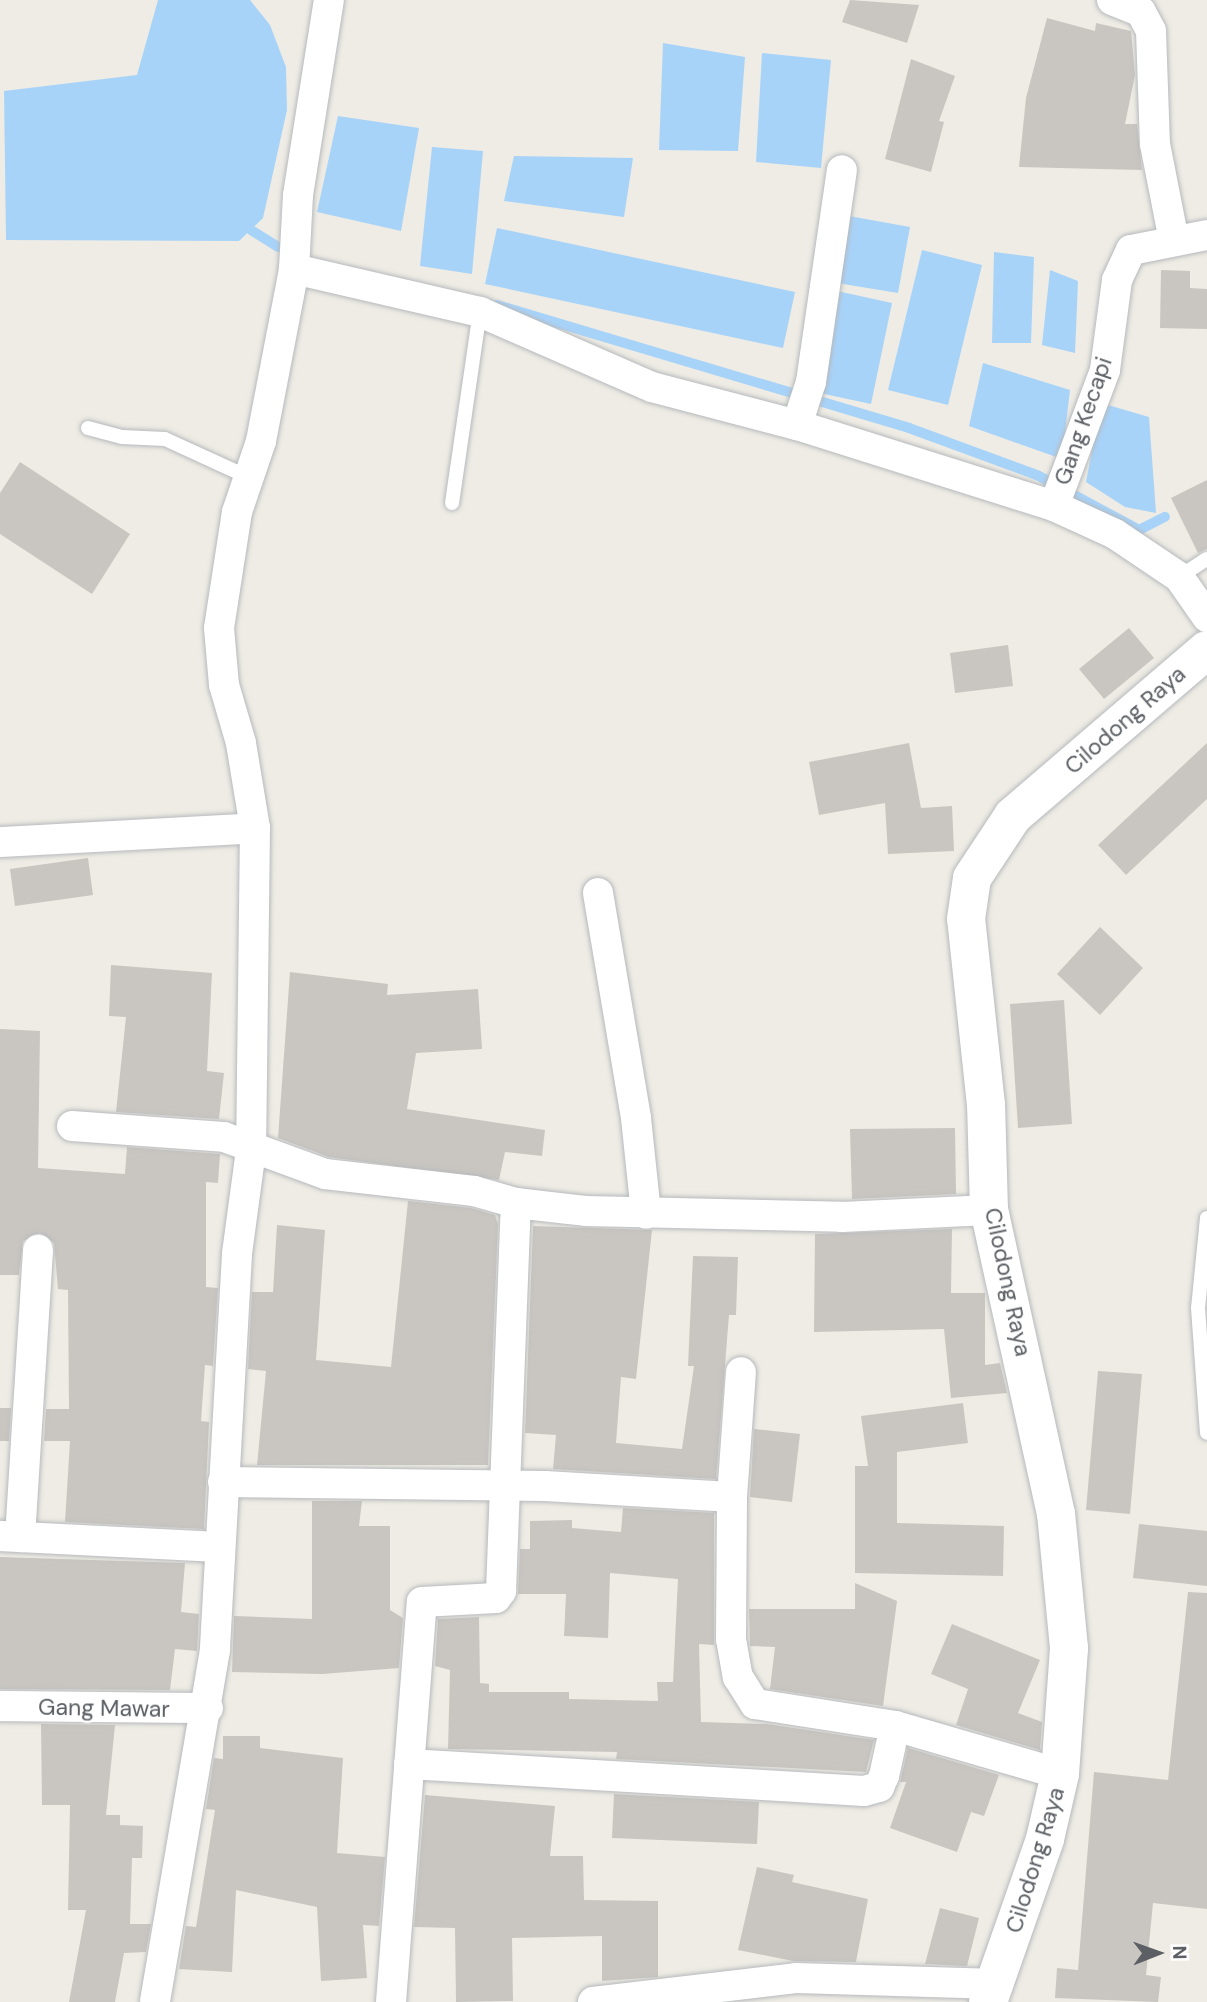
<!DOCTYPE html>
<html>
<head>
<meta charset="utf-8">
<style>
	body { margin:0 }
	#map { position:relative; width:1207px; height:2002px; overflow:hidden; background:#eeece4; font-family:"DM Sans",sans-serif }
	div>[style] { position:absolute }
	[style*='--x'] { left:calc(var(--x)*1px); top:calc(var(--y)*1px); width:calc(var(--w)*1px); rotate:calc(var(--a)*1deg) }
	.water>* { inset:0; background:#a8d3f9 }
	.stream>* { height:10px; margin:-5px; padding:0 5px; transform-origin:5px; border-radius:5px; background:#a8d3f9 }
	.building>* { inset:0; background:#c9c6c1 }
	.roads { filter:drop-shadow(0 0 2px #b6b9bd) drop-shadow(0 0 2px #b6b9bd) }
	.lane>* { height:14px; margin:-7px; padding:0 7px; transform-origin:7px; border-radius:7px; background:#fff }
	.street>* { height:30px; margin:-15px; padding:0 15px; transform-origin:15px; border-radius:15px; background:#fff }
	.secondary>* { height:38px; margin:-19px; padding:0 19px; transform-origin:19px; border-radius:19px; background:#fff }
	span { translate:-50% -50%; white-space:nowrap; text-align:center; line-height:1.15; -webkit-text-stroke:5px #fff; paint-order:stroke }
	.street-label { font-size:23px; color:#5c5f64 }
	.north { position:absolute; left:1123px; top:1918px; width:70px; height:70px; -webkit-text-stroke:5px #fff; paint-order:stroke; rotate:89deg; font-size:19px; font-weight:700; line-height:28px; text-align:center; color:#5c5f64 }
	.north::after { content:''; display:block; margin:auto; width:24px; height:32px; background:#5c5f64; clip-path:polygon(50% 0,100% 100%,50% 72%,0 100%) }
</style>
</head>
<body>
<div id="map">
	<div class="water">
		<div style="clip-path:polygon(158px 0,250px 0,270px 25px,286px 67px,287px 110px,263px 218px,239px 241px,6px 240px,4px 91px,137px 75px)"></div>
		<div style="clip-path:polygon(663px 43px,745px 57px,738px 151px,659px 150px)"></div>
		<div style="clip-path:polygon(762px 53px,831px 60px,821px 168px,756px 162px)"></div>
		<div style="clip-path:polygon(338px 116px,419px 128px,401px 231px,317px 212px)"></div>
		<div style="clip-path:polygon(432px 147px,483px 151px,472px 274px,420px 266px)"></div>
		<div style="clip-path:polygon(514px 156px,633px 158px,624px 217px,504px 201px)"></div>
		<div style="clip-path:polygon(849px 216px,910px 227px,898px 293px,837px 283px)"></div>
		<div style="clip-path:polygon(497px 228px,795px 292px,783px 348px,485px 284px)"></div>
		<div style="clip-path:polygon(922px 250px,982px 265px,948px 405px,888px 390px)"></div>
		<div style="clip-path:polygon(994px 252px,1034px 257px,1031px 343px,992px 343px)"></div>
		<div style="clip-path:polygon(1050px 270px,1078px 281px,1075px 353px,1042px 345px)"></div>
		<div style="clip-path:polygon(837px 291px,892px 303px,871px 404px,815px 392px)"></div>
		<div style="clip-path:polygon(983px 363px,1070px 390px,1062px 459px,969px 426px)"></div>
		<div style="clip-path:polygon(1101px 403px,1149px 417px,1156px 513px,1125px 507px,1086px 482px)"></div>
	</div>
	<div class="stream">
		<div style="--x:251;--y:230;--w:32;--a:32"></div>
		<div style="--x:497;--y:305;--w:430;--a:16.6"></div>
		<div style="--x:909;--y:428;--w:136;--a:20.2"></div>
		<div style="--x:1037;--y:475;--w:116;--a:28.3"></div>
		<div style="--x:1139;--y:530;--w:29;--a:-27"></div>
	</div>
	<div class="building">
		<div style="clip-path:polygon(850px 0,919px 5px,907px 43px,842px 22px)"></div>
		<div style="clip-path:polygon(1047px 18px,1095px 31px,1096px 23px,1131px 31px,1135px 75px,1125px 124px,1137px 124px,1142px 170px,1019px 167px,1026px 98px)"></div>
		<div style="clip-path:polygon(911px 59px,955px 76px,939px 121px,944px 122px,931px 172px,885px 159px)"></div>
		<div style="clip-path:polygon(1161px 270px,1190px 271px,1190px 288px,1207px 289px,1207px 329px,1160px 328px)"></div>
		<div style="clip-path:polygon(20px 462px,130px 534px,92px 594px,0 534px,0 493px)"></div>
		<div style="clip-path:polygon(1207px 480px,1207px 549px,1198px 553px,1171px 498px)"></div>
		<div style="clip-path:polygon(1129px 628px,1154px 658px,1104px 699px,1079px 669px)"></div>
		<div style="clip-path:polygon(1008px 645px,1013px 686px,955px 693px,950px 653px)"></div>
		<div style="clip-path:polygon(909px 743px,921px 808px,952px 806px,954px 851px,888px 854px,885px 803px,819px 815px,809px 762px)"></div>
		<div style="clip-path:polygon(1207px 743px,1207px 799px,1126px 875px,1098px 845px)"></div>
		<div style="clip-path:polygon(88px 858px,93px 895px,15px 906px,10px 869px)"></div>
		<div style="clip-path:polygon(1100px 927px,1143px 968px,1100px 1015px,1057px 974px)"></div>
		<div style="clip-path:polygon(111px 965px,212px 973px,207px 1071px,224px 1073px,219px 1119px,116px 1112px,126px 1017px,109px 1016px)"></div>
		<div style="clip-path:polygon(290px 972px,388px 984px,387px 995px,478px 989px,482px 1049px,416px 1053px,407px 1109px,545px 1130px,542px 1156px,505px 1152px,499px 1180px,329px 1157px,278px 1138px)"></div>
		<div style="clip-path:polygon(1064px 1000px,1072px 1124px,1018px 1128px,1010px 1004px)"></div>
		<div style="clip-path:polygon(0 1029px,40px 1031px,38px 1168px,125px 1174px,127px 1147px,220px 1154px,218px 1183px,206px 1182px,206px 1287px,218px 1288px,213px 1366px,205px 1365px,201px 1421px,209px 1422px,204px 1529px,65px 1522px,70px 1441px,44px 1441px,46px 1409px,69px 1409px,68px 1290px,58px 1289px,54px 1243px,40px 1233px,23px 1241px,19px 1275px,0 1275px)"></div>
		<div style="clip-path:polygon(955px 1128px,956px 1194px,852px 1199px,850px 1129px)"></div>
		<div style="clip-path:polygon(408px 1201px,471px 1208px,495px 1215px,498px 1224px,488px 1465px,257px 1465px,266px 1371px,248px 1369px,252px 1292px,273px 1292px,277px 1225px,325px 1230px,316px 1360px,391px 1367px)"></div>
		<div style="clip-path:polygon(533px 1226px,652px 1230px,636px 1379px,621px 1377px,616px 1443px,682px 1449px,694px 1366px,688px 1366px,693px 1256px,738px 1257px,736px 1315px,729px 1315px,716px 1479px,553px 1469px,556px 1435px,525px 1433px)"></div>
		<div style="clip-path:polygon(952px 1229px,951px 1293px,985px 1293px,985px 1365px,1000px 1363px,1007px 1393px,951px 1398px,944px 1329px,814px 1332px,815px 1234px)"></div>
		<div style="clip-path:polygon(1098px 1371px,1142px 1374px,1130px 1514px,1086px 1510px)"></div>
		<div style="clip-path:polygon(963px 1403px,968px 1443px,897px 1452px,897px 1523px,1004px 1526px,1003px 1576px,855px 1573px,855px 1466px,868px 1466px,861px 1416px)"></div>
		<div style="clip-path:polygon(0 1408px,11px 1408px,9px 1441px,0 1441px)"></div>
		<div style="clip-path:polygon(754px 1429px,800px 1434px,792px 1502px,750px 1497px)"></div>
		<div style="clip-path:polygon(312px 1501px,362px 1501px,359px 1526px,390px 1526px,390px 1610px,403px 1618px,399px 1668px,322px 1674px,232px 1672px,234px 1616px,312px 1619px)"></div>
		<div style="clip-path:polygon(623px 1508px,714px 1513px,714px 1645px,699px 1644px,701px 1722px,767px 1724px,874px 1740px,866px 1772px,616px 1759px,617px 1752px,448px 1749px,450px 1670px,435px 1666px,438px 1619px,479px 1617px,480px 1683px,489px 1684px,489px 1692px,569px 1692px,569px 1699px,658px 1701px,657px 1682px,673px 1682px,678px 1579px,610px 1573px,608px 1638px,564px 1636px,566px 1594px,518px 1594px,520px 1549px,530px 1549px,530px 1521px,572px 1520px,572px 1528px,621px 1532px)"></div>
		<div style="clip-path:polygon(1139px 1524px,1207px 1531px,1207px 1586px,1133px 1578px)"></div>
		<div style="clip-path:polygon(0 1557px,185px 1563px,181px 1612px,199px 1614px,197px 1651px,175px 1649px,170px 1690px,0 1689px)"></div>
		<div style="clip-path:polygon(855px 1583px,897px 1601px,883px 1706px,770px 1689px,775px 1647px,750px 1646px,749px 1609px,855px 1609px)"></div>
		<div style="clip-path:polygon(1188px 1592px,1207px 1593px,1207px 1909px,1153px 1903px,1146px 1975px,1161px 1977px,1158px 2002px,1055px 1998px,1057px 1968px,1078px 1970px,1094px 1772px,1168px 1780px)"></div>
		<div style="clip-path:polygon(952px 1624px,1040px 1660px,1018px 1713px,1042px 1722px,1040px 1750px,956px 1725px,968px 1689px,931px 1674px)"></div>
		<div style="clip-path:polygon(41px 1724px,115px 1725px,106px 1815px,120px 1815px,120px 1825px,143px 1826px,142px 1858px,132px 1858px,130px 1924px,151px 1924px,146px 1952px,124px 1953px,115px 2002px,69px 2002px,86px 1910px,68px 1910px,70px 1805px,42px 1805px)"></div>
		<div style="clip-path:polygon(223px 1736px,260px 1736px,260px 1748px,343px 1758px,337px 1853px,385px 1857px,379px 1926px,363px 1925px,367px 1978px,321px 1981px,317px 1907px,236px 1890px,232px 1972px,179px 1969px,186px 1926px,196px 1927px,215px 1810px,206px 1809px,214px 1758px,223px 1759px)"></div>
		<div style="clip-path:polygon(908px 1748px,999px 1775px,984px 1816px,971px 1812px,957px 1852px,890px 1828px,906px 1782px,900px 1782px)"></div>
		<div style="clip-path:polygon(614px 1794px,759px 1802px,757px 1844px,612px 1838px)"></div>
		<div style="clip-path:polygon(425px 1795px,555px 1806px,550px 1856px,583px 1856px,584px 1900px,658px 1901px,658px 1977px,602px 1981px,602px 1936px,512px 1938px,513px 2001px,456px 2002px,455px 1928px,414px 1927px)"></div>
		<div style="clip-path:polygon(757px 1867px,794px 1875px,792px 1882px,868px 1899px,856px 1962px,793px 1961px,738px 1950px)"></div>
		<div style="clip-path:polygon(940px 1908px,979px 1918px,967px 1966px,925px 1964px)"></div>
	</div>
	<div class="roads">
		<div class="lane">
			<div style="--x:88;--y:428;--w:35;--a:15"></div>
			<div style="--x:122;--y:437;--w:43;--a:2.7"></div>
			<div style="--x:165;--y:439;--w:94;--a:24.6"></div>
			<div style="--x:452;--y:503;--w:193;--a:-81.7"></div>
			<div style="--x:1179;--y:577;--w:33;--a:-33"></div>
			<div style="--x:1207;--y:1218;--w:90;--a:95.7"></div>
			<div style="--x:1198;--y:1308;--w:125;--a:85.9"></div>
		</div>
		<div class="street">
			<div style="--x:1112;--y:0;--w:31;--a:22"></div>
			<div style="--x:1141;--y:12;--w:21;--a:62"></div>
			<div style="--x:1151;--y:31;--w:113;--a:88"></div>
			<div style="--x:1155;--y:144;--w:99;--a:78.9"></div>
			<div style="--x:294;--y:269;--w:74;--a:-86.9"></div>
			<div style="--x:298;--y:195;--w:197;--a:-81"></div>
			<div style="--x:797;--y:425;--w:45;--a:-72"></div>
			<div style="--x:811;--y:382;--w:214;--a:-81.7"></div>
			<div style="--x:1054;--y:506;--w:145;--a:-69.4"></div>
			<div style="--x:1105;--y:370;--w:91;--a:-82.4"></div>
			<div style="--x:1117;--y:280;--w:33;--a:-65"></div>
			<div style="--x:1131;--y:250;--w:77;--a:-11.2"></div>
			<div style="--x:255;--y:828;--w:86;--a:-99.4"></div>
			<div style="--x:241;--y:743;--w:60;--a:-106.3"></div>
			<div style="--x:224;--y:685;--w:57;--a:-95"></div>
			<div style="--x:219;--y:628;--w:117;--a:-81.2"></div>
			<div style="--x:237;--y:512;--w:75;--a:-71.3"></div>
			<div style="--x:261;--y:441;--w:175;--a:-79.1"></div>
			<div style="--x:294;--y:269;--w:191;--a:13"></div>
			<div style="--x:480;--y:312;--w:188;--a:23.6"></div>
			<div style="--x:652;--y:387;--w:150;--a:14.7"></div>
			<div style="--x:797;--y:425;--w:269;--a:17.5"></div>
			<div style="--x:1054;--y:506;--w:67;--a:24.7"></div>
			<div style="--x:1115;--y:534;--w:77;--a:33.9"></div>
			<div style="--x:1179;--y:577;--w:49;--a:55"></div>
			<div style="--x:0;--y:842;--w:255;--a:-3.1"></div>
			<div style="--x:255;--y:828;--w:322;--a:90.7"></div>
			<div style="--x:251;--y:1150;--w:105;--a:97.7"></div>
			<div style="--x:237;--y:1254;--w:397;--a:93.2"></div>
			<div style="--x:215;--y:1650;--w:357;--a:99.7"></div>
			<div style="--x:598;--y:893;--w:228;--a:80.4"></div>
			<div style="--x:636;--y:1118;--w:96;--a:84"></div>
			<div style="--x:72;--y:1126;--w:152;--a:4.1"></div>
			<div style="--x:224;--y:1137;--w:108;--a:20.1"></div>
			<div style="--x:325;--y:1174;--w:150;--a:6.5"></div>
			<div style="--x:474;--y:1191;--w:44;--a:15.9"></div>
			<div style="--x:516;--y:1203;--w:70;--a:6.5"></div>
			<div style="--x:586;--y:1211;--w:256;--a:1.3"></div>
			<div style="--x:842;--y:1217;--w:147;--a:-2.7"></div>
			<div style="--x:223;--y:1482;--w:322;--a:0.7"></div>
			<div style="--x:545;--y:1486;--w:187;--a:3.4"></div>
			<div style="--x:732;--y:1497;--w:142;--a:90.4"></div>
			<div style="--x:731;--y:1639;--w:39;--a:80"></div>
			<div style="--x:738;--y:1677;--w:32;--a:58"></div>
			<div style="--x:755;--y:1704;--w:142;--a:8.9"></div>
			<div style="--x:732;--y:1497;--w:125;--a:-85.9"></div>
			<div style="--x:0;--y:1536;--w:219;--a:2.9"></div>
			<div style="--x:20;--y:1537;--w:288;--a:-86.4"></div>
			<div style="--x:0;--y:1706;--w:208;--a:0.6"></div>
			<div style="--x:409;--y:1764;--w:456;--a:3.4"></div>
			<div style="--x:864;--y:1791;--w:16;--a:-15"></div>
			<div style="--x:879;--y:1787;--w:12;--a:-66"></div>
			<div style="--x:884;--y:1776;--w:51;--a:-77.6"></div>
			<div style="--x:895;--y:1726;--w:172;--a:16.2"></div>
			<div style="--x:391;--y:2002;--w:401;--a:-85.6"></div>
			<div style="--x:422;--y:1602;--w:74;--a:-3.1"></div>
			<div style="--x:496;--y:1598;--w:9;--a:-54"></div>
			<div style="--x:501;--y:1591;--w:388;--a:-87.8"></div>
			<div style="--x:593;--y:2002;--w:204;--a:-6.7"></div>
			<div style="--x:796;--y:1978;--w:201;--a:1.7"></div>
		</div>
		<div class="secondary">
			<div style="--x:988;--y:2002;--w:173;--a:-70.7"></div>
			<div style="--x:1045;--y:1839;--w:67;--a:-77"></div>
			<div style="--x:1060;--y:1774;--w:126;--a:-85.9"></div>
			<div style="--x:1069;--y:1648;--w:135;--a:-95.5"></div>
			<div style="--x:1056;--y:1514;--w:311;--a:-102.4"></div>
			<div style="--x:989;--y:1210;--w:105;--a:-91.6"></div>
			<div style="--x:986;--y:1105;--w:187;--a:-96.1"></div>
			<div style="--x:966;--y:919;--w:41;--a:-81.7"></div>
			<div style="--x:972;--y:878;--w:74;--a:-56.5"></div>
			<div style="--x:1013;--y:816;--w:255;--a:-40.6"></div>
		</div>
	</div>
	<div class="street-label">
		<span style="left:1083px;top:421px;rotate:-71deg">Gang Kecapi</span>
		<span style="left:1125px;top:720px;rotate:-41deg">Cilodong Raya</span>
		<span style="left:1008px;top:1282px;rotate:78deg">Cilodong Raya</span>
		<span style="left:104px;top:1708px;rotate:1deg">Gang Mawar</span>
		<span style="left:1035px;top:1860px;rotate:-73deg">Cilodong Raya</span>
	</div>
	<div class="north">N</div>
</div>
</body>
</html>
